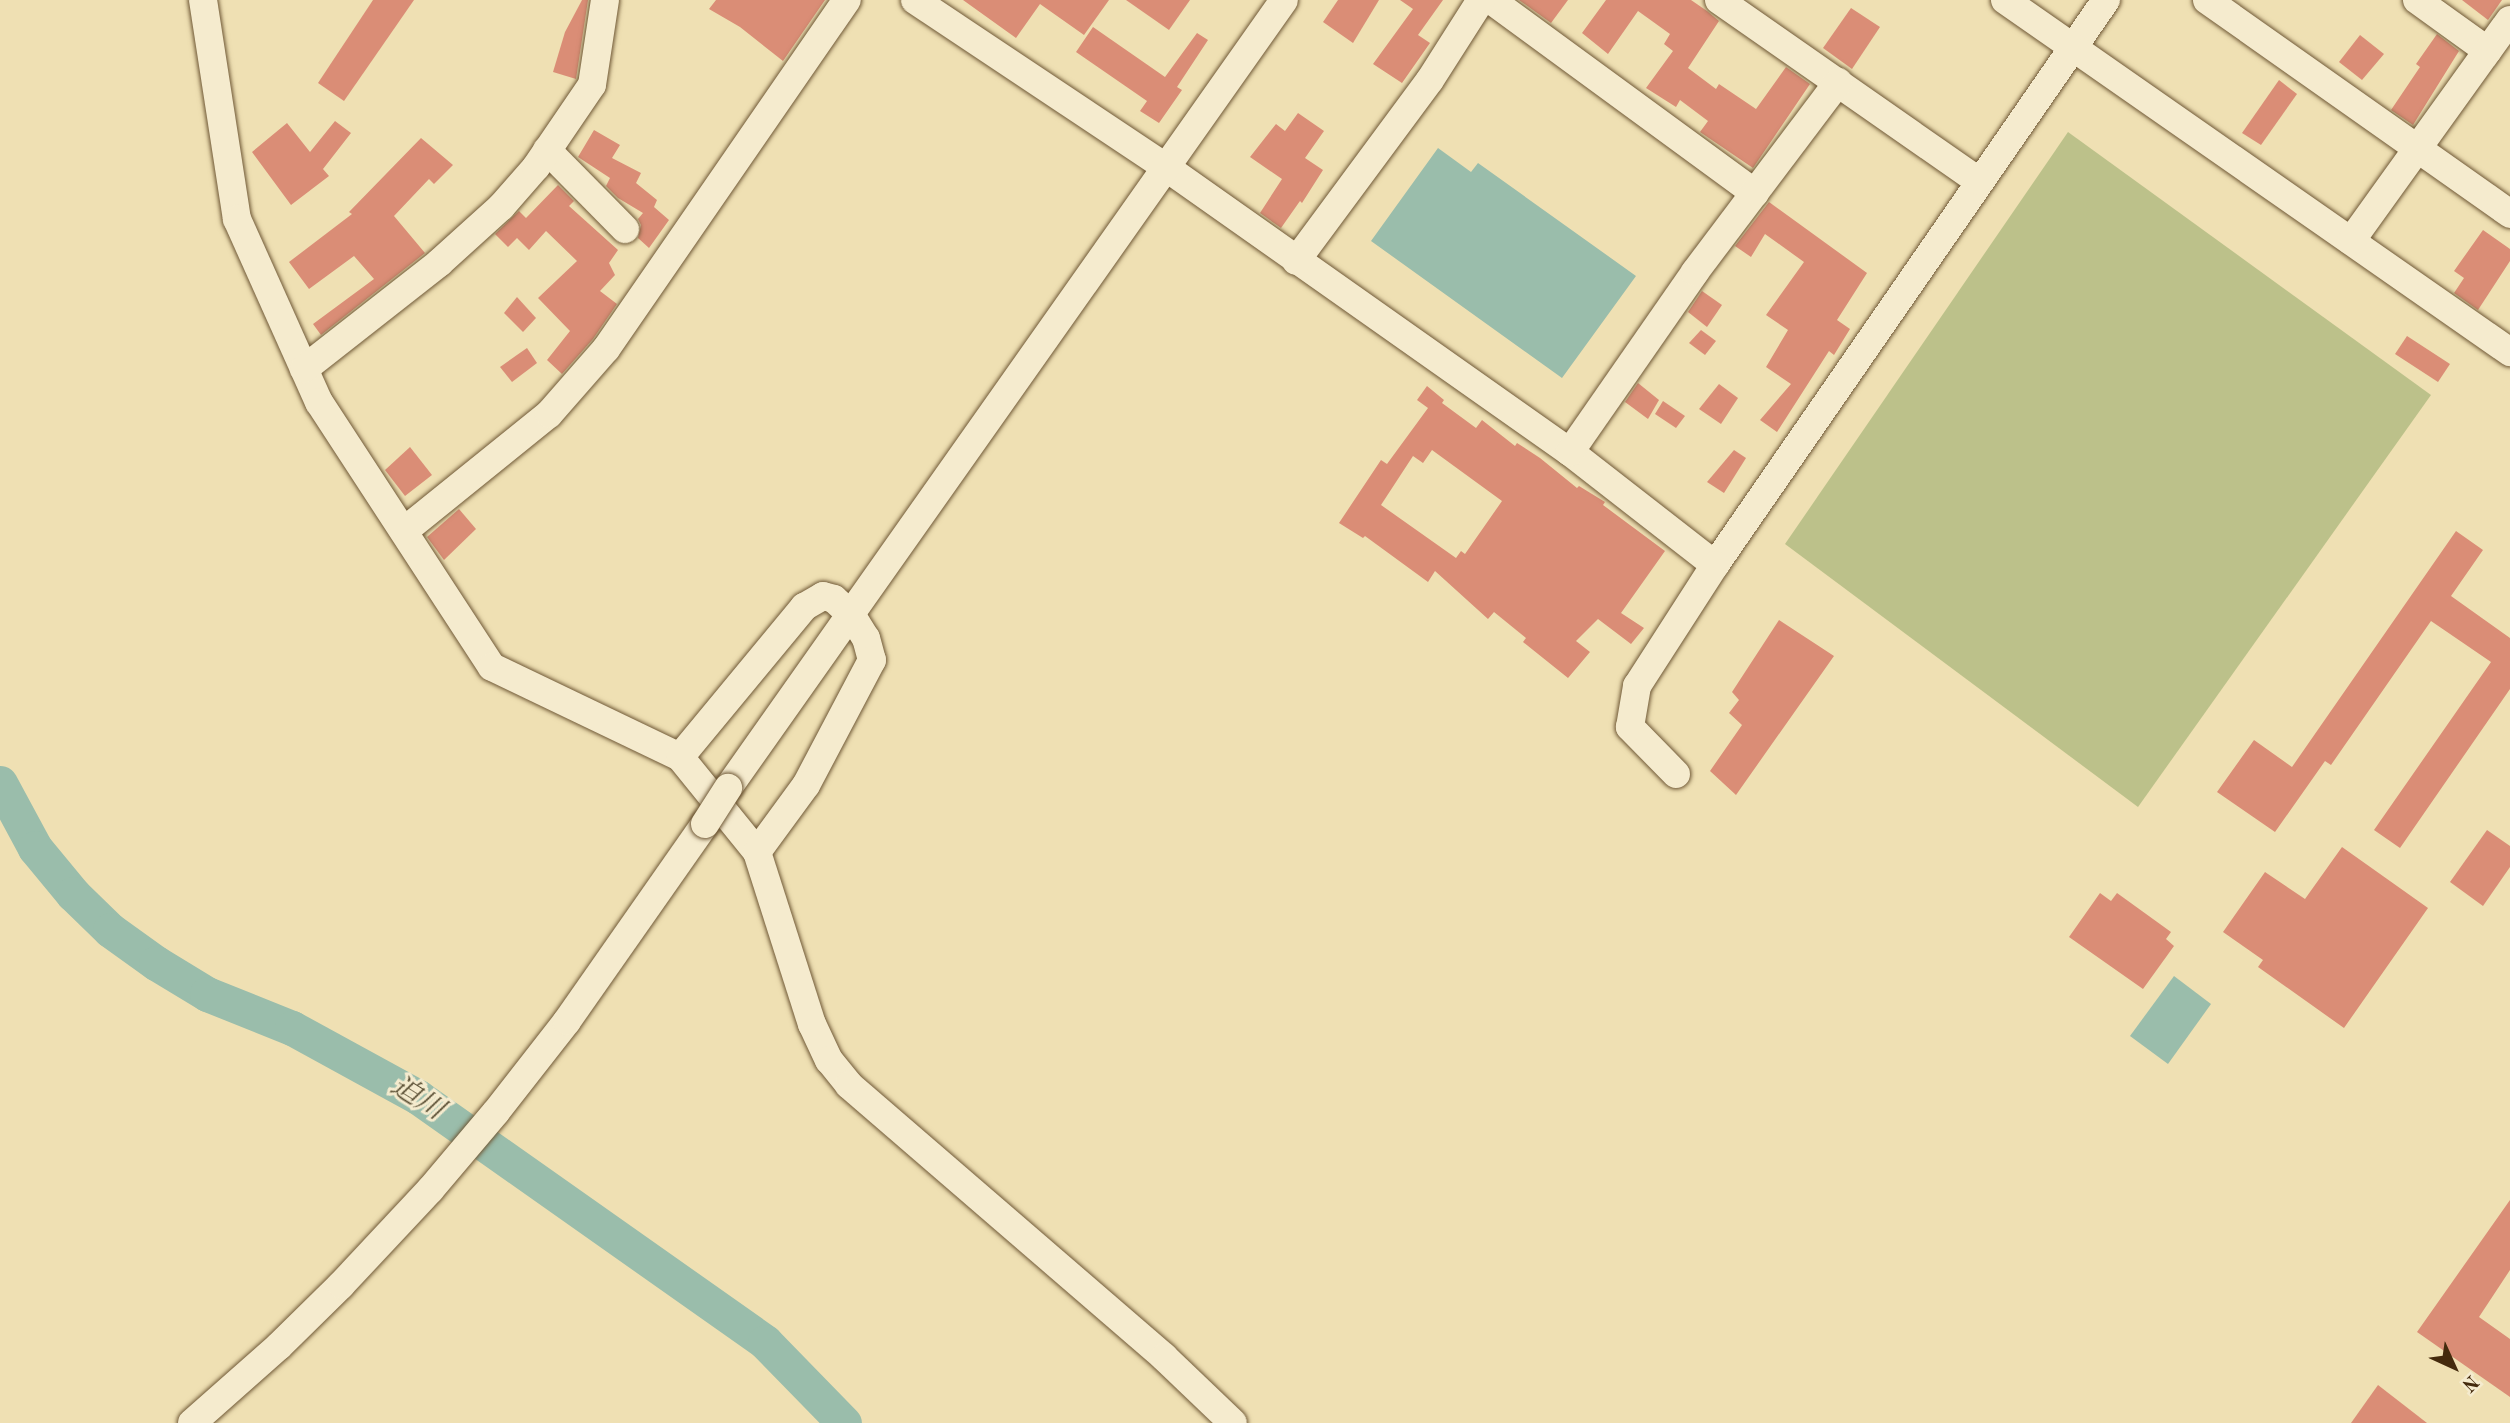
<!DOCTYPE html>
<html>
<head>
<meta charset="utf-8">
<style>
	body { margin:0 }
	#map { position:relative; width:2510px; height:1423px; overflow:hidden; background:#efe0b3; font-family:"Old Standard TT","Noto Serif JP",serif }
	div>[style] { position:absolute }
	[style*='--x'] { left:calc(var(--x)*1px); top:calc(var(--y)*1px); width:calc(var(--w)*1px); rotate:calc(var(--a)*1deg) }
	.green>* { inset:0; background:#bcc18a }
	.water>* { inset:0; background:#9abdab }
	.river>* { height:35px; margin:-17.5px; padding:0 17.5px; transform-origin:17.5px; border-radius:17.5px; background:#9abdab }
	.building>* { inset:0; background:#da8d76 }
	.roads { filter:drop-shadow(0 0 2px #6f5836) drop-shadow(0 0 2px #6f5836) }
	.minor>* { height:28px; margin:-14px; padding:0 14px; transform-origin:14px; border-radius:14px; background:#f5ebce }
	.bridges { filter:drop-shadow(0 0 2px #6f5836) drop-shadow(0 0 2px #6f5836) }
	.minor-bridge>* { height:28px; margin:-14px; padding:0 14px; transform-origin:14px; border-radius:14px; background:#f5ebce }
	span { translate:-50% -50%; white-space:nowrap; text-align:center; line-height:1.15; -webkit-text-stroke:6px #f5ebce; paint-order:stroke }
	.water-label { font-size:28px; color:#5a4f34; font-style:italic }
	.north { position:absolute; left:2419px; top:1332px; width:70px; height:70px; -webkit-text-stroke:5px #f5ebce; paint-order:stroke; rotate:135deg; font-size:19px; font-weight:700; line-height:28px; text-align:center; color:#442a0d }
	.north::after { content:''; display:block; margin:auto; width:24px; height:32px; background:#442a0d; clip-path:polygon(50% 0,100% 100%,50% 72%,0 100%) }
</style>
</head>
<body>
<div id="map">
	<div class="green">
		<div style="clip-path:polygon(2068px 132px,2431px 395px,2138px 807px,1785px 544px)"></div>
	</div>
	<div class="water">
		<div style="clip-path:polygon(1438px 148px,1471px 172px,1478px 163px,1636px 276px,1562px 378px,1371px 241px)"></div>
		<div style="clip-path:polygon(2174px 976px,2211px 1004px,2168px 1064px,2130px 1036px)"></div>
	</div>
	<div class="river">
		<div style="--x:0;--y:783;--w:74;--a:61.7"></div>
		<div style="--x:35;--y:848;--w:60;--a:50.4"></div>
		<div style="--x:73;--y:894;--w:52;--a:44.2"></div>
		<div style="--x:110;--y:930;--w:57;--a:35.7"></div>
		<div style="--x:156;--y:963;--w:60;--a:31.3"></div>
		<div style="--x:207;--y:994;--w:92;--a:21.8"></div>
		<div style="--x:292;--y:1028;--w:144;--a:28.7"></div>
		<div style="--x:418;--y:1097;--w:425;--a:35.2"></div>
		<div style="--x:765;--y:1342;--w:113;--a:45.7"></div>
	</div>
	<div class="building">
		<div style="clip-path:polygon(373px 0,414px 0,344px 101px,318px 83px)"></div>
		<div style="clip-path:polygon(582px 0,588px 0,576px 79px,553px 72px,565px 32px)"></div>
		<div style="clip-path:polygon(716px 0,825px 0,783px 61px,740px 27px,709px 9px)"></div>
		<div style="clip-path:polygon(963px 0,1109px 0,1084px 35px,1040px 4px,1016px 38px)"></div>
		<div style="clip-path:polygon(1126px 0,1190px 0,1169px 30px)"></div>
		<div style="clip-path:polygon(1338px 0,1379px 0,1353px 43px,1323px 22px)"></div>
		<div style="clip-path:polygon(1400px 0,1443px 0,1418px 35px,1430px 43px,1402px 83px,1373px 64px,1413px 9px)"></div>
		<div style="clip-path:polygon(1519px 0,1568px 0,1551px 23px)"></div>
		<div style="clip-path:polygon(1606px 0,1691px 0,1707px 11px,1719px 21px,1688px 68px,1716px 89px,1719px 84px,1756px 109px,1786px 67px,1810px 84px,1753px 168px,1700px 132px,1708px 121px,1680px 100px,1676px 107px,1646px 88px,1673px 51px,1664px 44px,1670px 34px,1638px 11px,1608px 54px,1582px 33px)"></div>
		<div style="clip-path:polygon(2462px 0,2502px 0,2488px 20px)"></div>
		<div style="clip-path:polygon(1851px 8px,1880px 27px,1852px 69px,1823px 48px)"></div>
		<div style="clip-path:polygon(1093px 27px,1165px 77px,1197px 33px,1208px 40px,1177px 87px,1182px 90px,1159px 123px,1140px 111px,1147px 101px,1076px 52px)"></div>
		<div style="clip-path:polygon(2437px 34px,2459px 51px,2413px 125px,2391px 110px,2420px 67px,2416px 64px)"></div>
		<div style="clip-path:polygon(2360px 35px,2384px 54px,2362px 80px,2339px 62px)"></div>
		<div style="clip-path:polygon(2279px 80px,2297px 94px,2261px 145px,2242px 133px)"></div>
		<div style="clip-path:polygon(1298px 113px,1324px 131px,1305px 158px,1323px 170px,1302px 203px,1300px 201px,1281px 228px,1260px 213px,1282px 179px,1250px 157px,1276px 124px,1285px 131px)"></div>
		<div style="clip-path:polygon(335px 121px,351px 133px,323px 169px,329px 176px,291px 205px,252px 152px,287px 123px,310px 152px)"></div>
		<div style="clip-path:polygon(594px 130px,620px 145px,612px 158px,641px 173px,636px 183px,657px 200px,654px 207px,669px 220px,649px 248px,638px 238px,641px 225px,638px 219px,643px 213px,618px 198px,606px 186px,610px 178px,578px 157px)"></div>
		<div style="clip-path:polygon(421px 138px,453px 165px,434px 184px,429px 179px,394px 216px,425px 253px,321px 335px,313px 324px,374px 279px,354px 256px,309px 289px,289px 262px,352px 214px,349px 212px)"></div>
		<div style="clip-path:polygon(558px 185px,574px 201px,569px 206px,618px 250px,609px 263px,615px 275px,600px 291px,617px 304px,593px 339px,562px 374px,547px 360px,570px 331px,538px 298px,577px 261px,546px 231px,529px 250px,517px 238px,508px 247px,495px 234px,519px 211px,526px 218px)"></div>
		<div style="clip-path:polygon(1769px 202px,1867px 273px,1837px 320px,1850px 329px,1834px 355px,1829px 351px,1777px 432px,1760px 420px,1791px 384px,1766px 367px,1788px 330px,1766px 315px,1804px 262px,1765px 234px,1751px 257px,1735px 246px)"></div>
		<div style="clip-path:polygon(2483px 230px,2510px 249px,2510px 261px,2478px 310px,2454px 293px,2464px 278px,2454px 271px)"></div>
		<div style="clip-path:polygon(1702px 291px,1722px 305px,1707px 327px,1688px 312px)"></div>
		<div style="clip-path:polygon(517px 297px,536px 318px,523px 332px,504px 313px)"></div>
		<div style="clip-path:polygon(1701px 330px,1716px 341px,1705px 355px,1689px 343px)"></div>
		<div style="clip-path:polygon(2407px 336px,2450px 364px,2438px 382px,2395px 354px)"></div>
		<div style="clip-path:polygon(527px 348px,537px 363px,512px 382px,500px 367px)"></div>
		<div style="clip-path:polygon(1638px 383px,1659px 400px,1648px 419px,1625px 402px)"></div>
		<div style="clip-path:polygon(1719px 384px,1738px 398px,1721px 424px,1699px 409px)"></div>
		<div style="clip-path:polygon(evenodd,1427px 386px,1444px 400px,1442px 403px,1476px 428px,1482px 420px,1515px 446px,1517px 443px,1540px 458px,1577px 488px,1579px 486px,1605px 502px,1603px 505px,1665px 551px,1621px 613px,1644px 628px,1631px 644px,1598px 619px,1576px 641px,1590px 652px,1568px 678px,1523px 642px,1526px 638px,1494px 612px,1488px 619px,1435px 571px,1428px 582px,1365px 536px,1363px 538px,1339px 523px,1381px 460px,1387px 464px,1428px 408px,1417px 400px,1427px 386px,1432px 450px,1502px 501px,1465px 554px,1461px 551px,1456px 558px,1381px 505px,1413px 456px,1423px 463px,1432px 450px)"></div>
		<div style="clip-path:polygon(1663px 401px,1685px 416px,1676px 428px,1655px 414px)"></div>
		<div style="clip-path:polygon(410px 447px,432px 475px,405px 496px,385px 470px)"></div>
		<div style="clip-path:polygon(1734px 450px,1746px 458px,1724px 493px,1707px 482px)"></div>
		<div style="clip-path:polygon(459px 509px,476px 529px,444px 560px,427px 537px)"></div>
		<div style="clip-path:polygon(2456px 531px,2483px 550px,2451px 596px,2510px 638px,2510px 689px,2400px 848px,2374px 830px,2491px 662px,2431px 621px,2331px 765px,2325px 761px,2275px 832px,2217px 792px,2254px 740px,2292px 767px)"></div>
		<div style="clip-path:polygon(1779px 620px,1834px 656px,1736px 795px,1710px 771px,1742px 725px,1729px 713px,1739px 700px,1732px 692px)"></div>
		<div style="clip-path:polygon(2487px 830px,2510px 846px,2510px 867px,2483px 906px,2450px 882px)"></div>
		<div style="clip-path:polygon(2342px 847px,2428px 908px,2344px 1028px,2258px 967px,2263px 960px,2223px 932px,2265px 872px,2305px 899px)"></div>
		<div style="clip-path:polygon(2100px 893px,2111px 901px,2117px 893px,2171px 932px,2166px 939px,2174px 946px,2143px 989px,2069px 937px)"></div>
		<div style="clip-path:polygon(2510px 1200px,2510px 1270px,2479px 1317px,2510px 1339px,2510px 1397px,2417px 1332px)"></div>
		<div style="clip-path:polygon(2378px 1385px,2427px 1423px,2351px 1423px)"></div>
	</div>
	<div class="roads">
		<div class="minor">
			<div style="--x:203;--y:0;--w:222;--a:81.2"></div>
			<div style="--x:237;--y:219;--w:201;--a:65.9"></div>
			<div style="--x:319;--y:402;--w:316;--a:56.9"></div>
			<div style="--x:492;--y:667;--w:208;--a:25.6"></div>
			<div style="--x:680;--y:757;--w:122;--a:51"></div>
			<div style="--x:757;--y:852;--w:181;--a:72.3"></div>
			<div style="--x:812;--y:1024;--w:40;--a:65"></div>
			<div style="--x:829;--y:1060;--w:32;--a:51"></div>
			<div style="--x:849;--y:1085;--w:416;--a:40.8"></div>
			<div style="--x:1164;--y:1357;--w:95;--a:43.7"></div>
			<div style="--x:915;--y:0;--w:303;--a:33.7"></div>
			<div style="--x:1167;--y:168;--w:493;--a:35.2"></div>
			<div style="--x:1570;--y:452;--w:184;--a:37.9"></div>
			<div style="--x:1715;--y:565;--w:687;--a:-55.32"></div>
			<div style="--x:1491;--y:0;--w:327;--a:36.2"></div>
			<div style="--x:1719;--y:0;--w:316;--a:34.9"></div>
			<div style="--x:2005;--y:0;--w:616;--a:34.88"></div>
			<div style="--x:2207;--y:0;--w:371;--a:35.2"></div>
			<div style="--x:2417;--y:0;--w:87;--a:35.7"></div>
			<div style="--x:547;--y:150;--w:111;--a:45.4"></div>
			<div style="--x:2351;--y:241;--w:272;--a:-54.3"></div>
			<div style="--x:1296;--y:261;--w:225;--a:-53.5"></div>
			<div style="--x:1430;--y:80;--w:95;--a:-57.5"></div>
			<div style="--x:304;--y:369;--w:172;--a:-38.1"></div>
			<div style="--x:439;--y:263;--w:84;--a:-42.1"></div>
			<div style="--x:501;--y:207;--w:53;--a:-48.8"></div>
			<div style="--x:536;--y:167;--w:99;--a:-55.7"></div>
			<div style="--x:592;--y:85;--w:86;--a:-81.3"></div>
			<div style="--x:1570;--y:452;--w:219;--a:-55.2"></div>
			<div style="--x:1695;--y:272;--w:238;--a:-53"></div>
			<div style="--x:404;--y:531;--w:186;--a:-38.9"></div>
			<div style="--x:549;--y:414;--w:86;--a:-48.8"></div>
			<div style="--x:606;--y:349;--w:424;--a:-55.4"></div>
			<div style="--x:680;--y:757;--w:195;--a:-50.4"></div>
			<div style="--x:804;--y:607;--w:22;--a:-30"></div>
			<div style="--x:823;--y:596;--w:11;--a:15"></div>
			<div style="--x:834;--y:599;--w:25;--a:43"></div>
			<div style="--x:852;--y:616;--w:26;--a:58"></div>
			<div style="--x:866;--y:638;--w:23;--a:75"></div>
			<div style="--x:872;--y:660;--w:141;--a:117.8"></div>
			<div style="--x:806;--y:785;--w:83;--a:126.2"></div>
			<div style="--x:1676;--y:774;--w:66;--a:-134.4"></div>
			<div style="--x:1630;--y:727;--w:42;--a:-80.3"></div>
			<div style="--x:1637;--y:686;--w:144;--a:-57.2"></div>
			<div style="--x:728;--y:788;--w:964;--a:-54.79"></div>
			<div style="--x:192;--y:1423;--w:116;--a:-41.5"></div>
			<div style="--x:279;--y:1346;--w:87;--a:-44.5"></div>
			<div style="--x:341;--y:1285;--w:130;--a:-46.9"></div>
			<div style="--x:430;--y:1190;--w:102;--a:-49.8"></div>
			<div style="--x:496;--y:1112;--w:115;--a:-52"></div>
			<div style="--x:567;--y:1021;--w:241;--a:-55"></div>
		</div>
	</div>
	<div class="bridges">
		<div class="minor-bridge">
			<div style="--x:705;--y:824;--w:43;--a:-57.4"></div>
		</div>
	</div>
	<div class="water-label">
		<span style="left:417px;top:1099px;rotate:32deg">迫川</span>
	</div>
	<div class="north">N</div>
</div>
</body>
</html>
